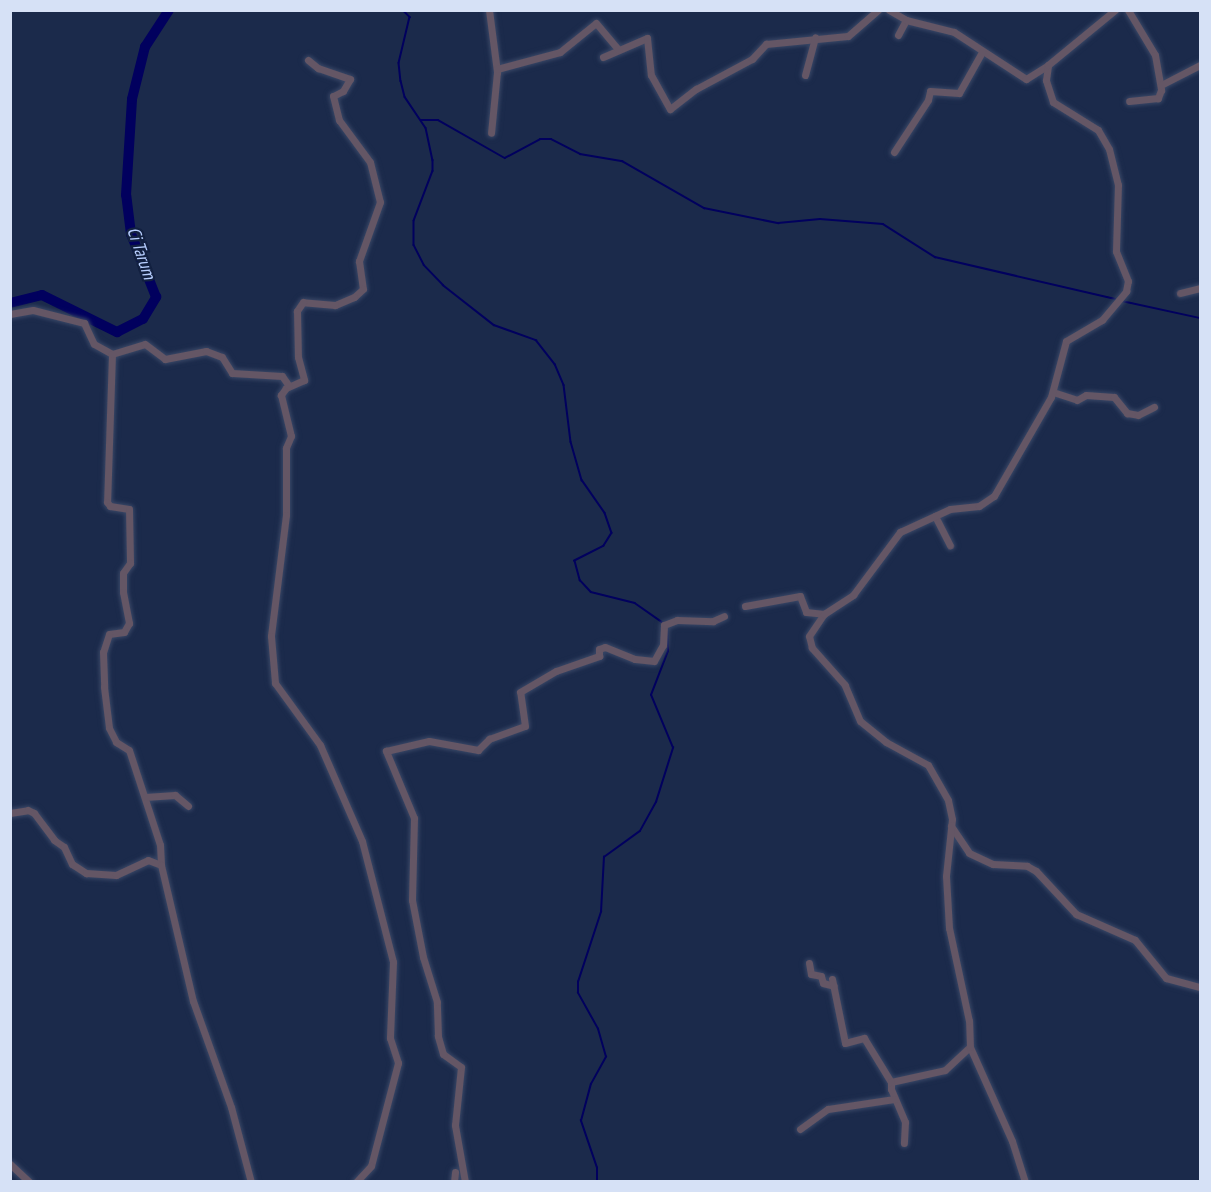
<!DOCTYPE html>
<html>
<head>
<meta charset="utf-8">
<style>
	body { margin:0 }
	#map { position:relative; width:1211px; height:1192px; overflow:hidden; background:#1b2a4b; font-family:"PT Sans Narrow",sans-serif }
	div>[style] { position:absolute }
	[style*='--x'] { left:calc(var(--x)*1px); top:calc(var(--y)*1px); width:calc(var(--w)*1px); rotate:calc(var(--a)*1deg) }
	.stream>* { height:1.5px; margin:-0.75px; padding:0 0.75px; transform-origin:0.75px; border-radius:0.75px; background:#01005e }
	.river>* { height:10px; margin:-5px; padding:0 5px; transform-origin:5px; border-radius:5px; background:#01005e }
	.roads { filter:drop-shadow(0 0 2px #394766) drop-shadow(0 0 2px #394766) }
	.minor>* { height:7px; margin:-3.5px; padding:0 3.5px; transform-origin:3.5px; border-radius:3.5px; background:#645665 }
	span { translate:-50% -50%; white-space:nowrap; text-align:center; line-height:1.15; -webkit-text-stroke:4.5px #122040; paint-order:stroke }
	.water-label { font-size:18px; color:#b6cdfd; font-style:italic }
	.frame { position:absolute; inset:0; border:12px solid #d6e1f6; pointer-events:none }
</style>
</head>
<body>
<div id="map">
	<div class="stream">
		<div style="--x:403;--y:10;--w:10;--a:45"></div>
		<div style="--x:410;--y:17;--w:47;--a:103.4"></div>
		<div style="--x:399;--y:63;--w:18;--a:84"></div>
		<div style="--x:401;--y:81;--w:16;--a:76"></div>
		<div style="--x:405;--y:97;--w:37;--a:56"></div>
		<div style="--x:426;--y:128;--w:33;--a:78"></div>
		<div style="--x:433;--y:160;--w:11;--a:90"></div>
		<div style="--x:433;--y:171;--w:53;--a:110.8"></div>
		<div style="--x:414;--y:221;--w:24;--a:90"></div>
		<div style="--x:414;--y:245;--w:22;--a:63"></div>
		<div style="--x:424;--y:265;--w:28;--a:46"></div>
		<div style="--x:443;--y:285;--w:65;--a:38.1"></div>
		<div style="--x:494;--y:325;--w:45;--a:19.7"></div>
		<div style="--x:536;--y:340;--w:31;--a:52"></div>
		<div style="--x:555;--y:364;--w:23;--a:67"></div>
		<div style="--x:564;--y:385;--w:57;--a:83"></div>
		<div style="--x:571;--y:442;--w:40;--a:74"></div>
		<div style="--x:582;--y:480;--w:40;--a:55.1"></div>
		<div style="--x:605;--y:513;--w:21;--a:71"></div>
		<div style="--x:612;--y:533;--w:15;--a:122"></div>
		<div style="--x:604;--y:546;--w:33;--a:153"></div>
		<div style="--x:575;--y:561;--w:20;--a:75"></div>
		<div style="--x:580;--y:580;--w:16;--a:47"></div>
		<div style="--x:591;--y:592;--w:45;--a:14"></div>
		<div style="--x:635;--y:603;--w:35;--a:35"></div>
		<div style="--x:421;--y:120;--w:17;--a:0"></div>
		<div style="--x:438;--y:120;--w:77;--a:29.6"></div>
		<div style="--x:505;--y:158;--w:40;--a:-28"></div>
		<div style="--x:540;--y:139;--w:11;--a:0"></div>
		<div style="--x:551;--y:139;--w:33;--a:27"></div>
		<div style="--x:580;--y:154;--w:43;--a:9.5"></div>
		<div style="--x:622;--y:161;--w:95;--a:29.8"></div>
		<div style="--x:704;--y:208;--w:76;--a:11.5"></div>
		<div style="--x:778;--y:223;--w:42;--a:-5.4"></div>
		<div style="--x:820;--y:219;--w:63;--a:4.5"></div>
		<div style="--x:883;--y:224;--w:62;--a:32.4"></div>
		<div style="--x:935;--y:257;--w:185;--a:13.1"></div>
		<div style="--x:1122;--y:301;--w:80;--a:12.3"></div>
		<div style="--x:597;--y:1182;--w:14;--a:-90"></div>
		<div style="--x:597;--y:1168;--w:50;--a:-108.8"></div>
		<div style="--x:581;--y:1121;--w:38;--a:-75"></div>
		<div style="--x:591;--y:1084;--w:31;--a:-61"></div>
		<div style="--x:606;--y:1057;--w:29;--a:-106"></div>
		<div style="--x:598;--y:1029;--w:41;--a:-119.1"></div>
		<div style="--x:578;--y:993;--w:11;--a:-90"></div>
		<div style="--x:578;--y:982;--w:74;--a:-71.8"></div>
		<div style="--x:601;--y:912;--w:55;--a:-86.9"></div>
		<div style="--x:604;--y:857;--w:44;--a:-35.8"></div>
		<div style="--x:640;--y:831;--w:33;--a:-61"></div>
		<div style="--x:656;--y:802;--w:57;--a:-72.5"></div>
		<div style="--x:673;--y:748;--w:57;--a:-112.5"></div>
		<div style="--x:651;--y:695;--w:47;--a:-68.9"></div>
		<div style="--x:668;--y:651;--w:24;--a:-92"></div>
	</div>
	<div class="river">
		<div style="--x:10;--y:303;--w:33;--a:-14"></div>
		<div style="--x:42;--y:295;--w:84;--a:26.3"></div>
		<div style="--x:117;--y:332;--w:29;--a:-27"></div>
		<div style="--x:143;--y:319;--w:26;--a:-59"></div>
		<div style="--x:156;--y:297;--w:68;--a:-111.6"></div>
		<div style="--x:131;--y:234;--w:39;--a:-97"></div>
		<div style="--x:126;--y:195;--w:96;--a:-86.4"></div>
		<div style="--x:132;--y:99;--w:54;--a:-76"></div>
		<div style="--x:145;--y:47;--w:44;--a:-57"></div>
	</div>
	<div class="roads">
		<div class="minor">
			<div style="--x:489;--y:10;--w:63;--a:82.6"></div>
			<div style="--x:497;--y:72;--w:61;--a:95.6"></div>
			<div style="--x:889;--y:10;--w:20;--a:30"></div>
			<div style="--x:906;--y:20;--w:17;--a:118"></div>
			<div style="--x:1128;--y:10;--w:52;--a:59"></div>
			<div style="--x:1155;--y:55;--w:36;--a:80"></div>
			<div style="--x:1161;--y:90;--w:9;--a:111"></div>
			<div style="--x:1158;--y:98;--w:29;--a:174"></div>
			<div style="--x:906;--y:20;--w:49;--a:14"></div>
			<div style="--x:954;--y:32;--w:86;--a:33.1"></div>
			<div style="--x:1026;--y:79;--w:26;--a:-32"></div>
			<div style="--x:603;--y:57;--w:48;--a:-23.4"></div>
			<div style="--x:647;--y:38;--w:37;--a:84"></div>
			<div style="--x:651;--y:75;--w:39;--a:61"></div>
			<div style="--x:670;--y:109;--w:33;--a:-38"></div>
			<div style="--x:696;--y:89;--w:64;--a:-28.2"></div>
			<div style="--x:752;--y:59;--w:21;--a:-47"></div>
			<div style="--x:766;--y:44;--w:82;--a:-5.6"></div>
			<div style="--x:848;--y:36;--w:40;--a:-41"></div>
			<div style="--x:308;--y:60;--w:13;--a:39"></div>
			<div style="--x:318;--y:68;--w:34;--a:19"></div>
			<div style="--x:350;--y:79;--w:14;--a:120"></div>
			<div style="--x:343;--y:91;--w:11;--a:153"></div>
			<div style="--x:333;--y:96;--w:25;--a:76"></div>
			<div style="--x:339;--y:120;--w:52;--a:53.6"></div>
			<div style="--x:370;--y:162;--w:41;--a:76"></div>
			<div style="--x:380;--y:202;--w:63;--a:109.6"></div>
			<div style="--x:359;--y:261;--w:28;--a:82"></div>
			<div style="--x:363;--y:289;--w:12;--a:138"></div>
			<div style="--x:354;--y:297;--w:21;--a:157"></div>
			<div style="--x:335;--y:305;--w:32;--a:-175"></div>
			<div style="--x:303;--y:302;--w:11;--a:124"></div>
			<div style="--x:297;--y:311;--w:46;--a:88.8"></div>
			<div style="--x:298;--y:357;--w:24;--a:75"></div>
			<div style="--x:304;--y:380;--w:20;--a:156"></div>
			<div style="--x:286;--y:388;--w:9;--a:126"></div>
			<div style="--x:281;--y:395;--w:42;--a:76.3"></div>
			<div style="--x:291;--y:436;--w:13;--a:113"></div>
			<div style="--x:286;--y:448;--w:67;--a:90"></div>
			<div style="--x:286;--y:515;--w:122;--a:97.1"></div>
			<div style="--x:271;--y:636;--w:47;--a:85.1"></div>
			<div style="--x:275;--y:683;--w:77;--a:54"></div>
			<div style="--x:320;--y:745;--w:105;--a:66.4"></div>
			<div style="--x:362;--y:841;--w:125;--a:75.6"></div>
			<div style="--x:393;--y:962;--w:76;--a:92.3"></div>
			<div style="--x:390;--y:1038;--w:26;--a:72"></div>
			<div style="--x:398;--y:1063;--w:106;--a:104.7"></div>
			<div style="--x:371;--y:1166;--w:22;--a:133"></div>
			<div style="--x:497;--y:69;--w:65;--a:-15.1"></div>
			<div style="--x:560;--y:52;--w:46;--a:-38.9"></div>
			<div style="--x:596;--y:23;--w:35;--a:50"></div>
			<div style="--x:805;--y:75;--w:39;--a:-75"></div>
			<div style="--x:1161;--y:85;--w:44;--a:-27.1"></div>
			<div style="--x:894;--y:152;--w:62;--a:-56.8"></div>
			<div style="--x:928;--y:100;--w:9;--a:-77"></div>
			<div style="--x:930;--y:91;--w:29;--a:4"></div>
			<div style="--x:959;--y:93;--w:47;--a:-60.7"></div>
			<div style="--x:1180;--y:293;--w:21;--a:-14"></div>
			<div style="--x:10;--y:314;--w:23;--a:-10"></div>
			<div style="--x:33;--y:310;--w:53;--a:14.3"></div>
			<div style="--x:84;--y:323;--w:23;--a:65"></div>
			<div style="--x:94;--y:344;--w:21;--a:29"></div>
			<div style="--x:112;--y:354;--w:148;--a:91.9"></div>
			<div style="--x:107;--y:502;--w:5;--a:53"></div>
			<div style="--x:110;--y:506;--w:19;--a:9"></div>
			<div style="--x:129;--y:509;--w:54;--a:88.9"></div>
			<div style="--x:130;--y:563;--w:12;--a:125"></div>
			<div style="--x:123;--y:573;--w:19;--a:90"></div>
			<div style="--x:123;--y:592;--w:32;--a:79"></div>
			<div style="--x:129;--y:623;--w:10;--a:119"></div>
			<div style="--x:124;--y:632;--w:15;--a:172"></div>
			<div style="--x:109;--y:634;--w:19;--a:108"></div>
			<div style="--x:103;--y:652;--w:35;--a:88"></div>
			<div style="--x:104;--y:687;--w:41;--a:83"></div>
			<div style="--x:109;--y:728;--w:16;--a:63"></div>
			<div style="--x:116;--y:742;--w:15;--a:32"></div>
			<div style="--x:129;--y:750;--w:100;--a:71.9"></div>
			<div style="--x:160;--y:845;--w:20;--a:87"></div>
			<div style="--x:112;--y:354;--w:34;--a:-17"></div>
			<div style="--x:145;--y:344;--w:25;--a:37"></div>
			<div style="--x:165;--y:359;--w:42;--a:-11"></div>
			<div style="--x:206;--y:351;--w:17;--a:21"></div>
			<div style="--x:222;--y:357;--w:19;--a:58"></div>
			<div style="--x:232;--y:373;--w:50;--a:3.4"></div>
			<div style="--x:282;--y:376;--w:12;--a:55"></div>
			<div style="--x:1053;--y:392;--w:25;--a:18"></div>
			<div style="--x:1077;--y:400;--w:10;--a:-29"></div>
			<div style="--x:1086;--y:395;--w:28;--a:4"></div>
			<div style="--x:1114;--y:397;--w:21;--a:51"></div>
			<div style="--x:1127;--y:413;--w:11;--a:10"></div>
			<div style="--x:1138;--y:415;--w:18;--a:-27"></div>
			<div style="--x:935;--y:516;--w:33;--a:63"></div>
			<div style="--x:745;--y:606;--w:56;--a:-10.3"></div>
			<div style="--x:800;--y:596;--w:17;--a:69"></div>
			<div style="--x:806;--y:612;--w:18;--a:6"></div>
			<div style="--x:145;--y:797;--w:30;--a:-4"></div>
			<div style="--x:175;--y:795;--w:17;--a:40"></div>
			<div style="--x:10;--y:813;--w:18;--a:-9"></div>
			<div style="--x:28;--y:810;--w:7;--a:27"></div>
			<div style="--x:34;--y:813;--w:34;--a:53"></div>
			<div style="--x:54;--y:840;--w:12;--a:35"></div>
			<div style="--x:64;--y:847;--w:19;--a:65"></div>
			<div style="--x:72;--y:864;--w:17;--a:33"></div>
			<div style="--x:86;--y:873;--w:30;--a:4"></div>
			<div style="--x:116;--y:875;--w:35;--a:-25"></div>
			<div style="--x:148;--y:860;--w:14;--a:21"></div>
			<div style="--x:161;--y:865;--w:140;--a:76.8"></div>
			<div style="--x:193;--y:1001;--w:113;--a:70.3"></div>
			<div style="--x:231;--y:1107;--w:78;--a:75.1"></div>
			<div style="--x:951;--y:826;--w:32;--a:56"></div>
			<div style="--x:969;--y:853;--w:26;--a:25"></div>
			<div style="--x:993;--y:864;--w:34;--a:3"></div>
			<div style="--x:1027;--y:866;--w:10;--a:29"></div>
			<div style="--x:1036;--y:871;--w:59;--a:47.1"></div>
			<div style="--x:1076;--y:914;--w:64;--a:23.8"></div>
			<div style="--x:1135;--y:940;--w:49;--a:50.8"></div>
			<div style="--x:1166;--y:978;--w:35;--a:15"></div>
			<div style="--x:809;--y:963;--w:11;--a:80"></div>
			<div style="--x:811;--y:974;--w:10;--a:11"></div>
			<div style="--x:821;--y:976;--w:7;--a:74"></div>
			<div style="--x:823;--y:983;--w:11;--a:15"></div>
			<div style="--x:832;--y:979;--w:65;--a:78.5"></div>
			<div style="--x:845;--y:1043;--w:20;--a:-15"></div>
			<div style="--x:864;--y:1038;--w:52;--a:58.5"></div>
			<div style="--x:891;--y:1082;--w:55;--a:-12.5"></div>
			<div style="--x:945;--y:1070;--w:34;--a:-43"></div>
			<div style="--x:891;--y:1082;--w:7;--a:90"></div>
			<div style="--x:891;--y:1089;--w:36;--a:67"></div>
			<div style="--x:905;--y:1122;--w:21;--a:93"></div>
			<div style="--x:800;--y:1129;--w:34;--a:-36"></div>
			<div style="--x:828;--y:1109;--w:67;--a:-8.6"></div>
			<div style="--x:10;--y:1164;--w:26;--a:43"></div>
			<div style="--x:454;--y:1182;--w:10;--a:-84"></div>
			<div style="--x:465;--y:1182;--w:58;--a:-100"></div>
			<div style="--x:455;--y:1125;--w:58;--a:-84.1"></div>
			<div style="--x:461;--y:1067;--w:22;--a:-144"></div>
			<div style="--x:443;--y:1054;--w:19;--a:-106"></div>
			<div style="--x:438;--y:1036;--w:34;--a:-92"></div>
			<div style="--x:437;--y:1002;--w:47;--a:-107.3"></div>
			<div style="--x:423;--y:957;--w:58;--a:-100.9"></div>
			<div style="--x:412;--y:900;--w:82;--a:-88.6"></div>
			<div style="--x:414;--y:818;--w:73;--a:-112.7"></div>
			<div style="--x:386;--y:751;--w:44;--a:-13.1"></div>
			<div style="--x:429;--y:741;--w:50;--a:10.4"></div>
			<div style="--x:478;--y:750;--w:16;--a:-45"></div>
			<div style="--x:489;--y:739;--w:38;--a:-20"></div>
			<div style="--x:525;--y:726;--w:34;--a:-98"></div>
			<div style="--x:520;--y:692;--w:42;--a:-30.3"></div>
			<div style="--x:556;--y:671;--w:46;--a:-19.2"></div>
			<div style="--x:599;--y:656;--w:7;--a:-90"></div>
			<div style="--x:599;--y:649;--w:6;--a:-18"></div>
			<div style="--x:605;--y:647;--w:32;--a:22"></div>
			<div style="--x:635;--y:659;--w:19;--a:6"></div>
			<div style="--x:654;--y:661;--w:18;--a:-61"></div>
			<div style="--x:663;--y:645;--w:20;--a:-87"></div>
			<div style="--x:664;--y:625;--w:14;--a:-21"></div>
			<div style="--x:677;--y:620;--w:36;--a:2"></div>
			<div style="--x:713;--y:621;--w:12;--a:-24"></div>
			<div style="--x:1025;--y:1182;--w:43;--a:-107.6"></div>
			<div style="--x:1012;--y:1141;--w:103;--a:-114.1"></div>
			<div style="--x:970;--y:1047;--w:26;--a:-92"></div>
			<div style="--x:969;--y:1021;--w:95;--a:-102.1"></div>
			<div style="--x:949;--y:928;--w:52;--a:-93.3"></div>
			<div style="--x:946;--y:876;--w:57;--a:-84"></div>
			<div style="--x:952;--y:819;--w:19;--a:-102"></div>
			<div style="--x:948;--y:800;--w:40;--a:-119.7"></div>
			<div style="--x:928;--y:765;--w:48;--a:-151.3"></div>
			<div style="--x:886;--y:742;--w:33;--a:-141"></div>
			<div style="--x:860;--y:721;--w:39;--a:-113"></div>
			<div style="--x:845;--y:685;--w:50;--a:-131.7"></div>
			<div style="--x:812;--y:648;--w:12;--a:-104"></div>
			<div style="--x:809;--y:636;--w:27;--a:-56"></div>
			<div style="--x:824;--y:614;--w:35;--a:-33"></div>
			<div style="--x:853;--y:595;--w:79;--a:-53.3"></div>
			<div style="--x:900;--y:532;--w:55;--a:-24.7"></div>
			<div style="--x:950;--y:509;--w:29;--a:-6"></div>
			<div style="--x:979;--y:506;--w:18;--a:-34"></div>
			<div style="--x:994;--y:496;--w:114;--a:-60.1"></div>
			<div style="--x:1051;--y:397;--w:58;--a:-75"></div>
			<div style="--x:1066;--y:341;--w:42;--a:-30.3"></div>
			<div style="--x:1102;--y:320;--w:38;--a:-50"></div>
			<div style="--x:1126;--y:291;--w:10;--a:-79"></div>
			<div style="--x:1128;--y:281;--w:32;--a:-112"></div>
			<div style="--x:1116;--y:251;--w:66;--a:-88.3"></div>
			<div style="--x:1118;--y:185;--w:37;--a:-104"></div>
			<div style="--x:1109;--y:149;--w:22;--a:-120"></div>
			<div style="--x:1098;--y:130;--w:53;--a:-148.1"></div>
			<div style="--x:1053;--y:102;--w:23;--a:-108"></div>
			<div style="--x:1046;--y:80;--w:15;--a:-82"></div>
			<div style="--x:1048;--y:65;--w:87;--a:-39.4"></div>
		</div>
	</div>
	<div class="water-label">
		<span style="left:141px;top:253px;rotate:71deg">Ci Tarum</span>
	</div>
	<div class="frame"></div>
</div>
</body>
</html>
